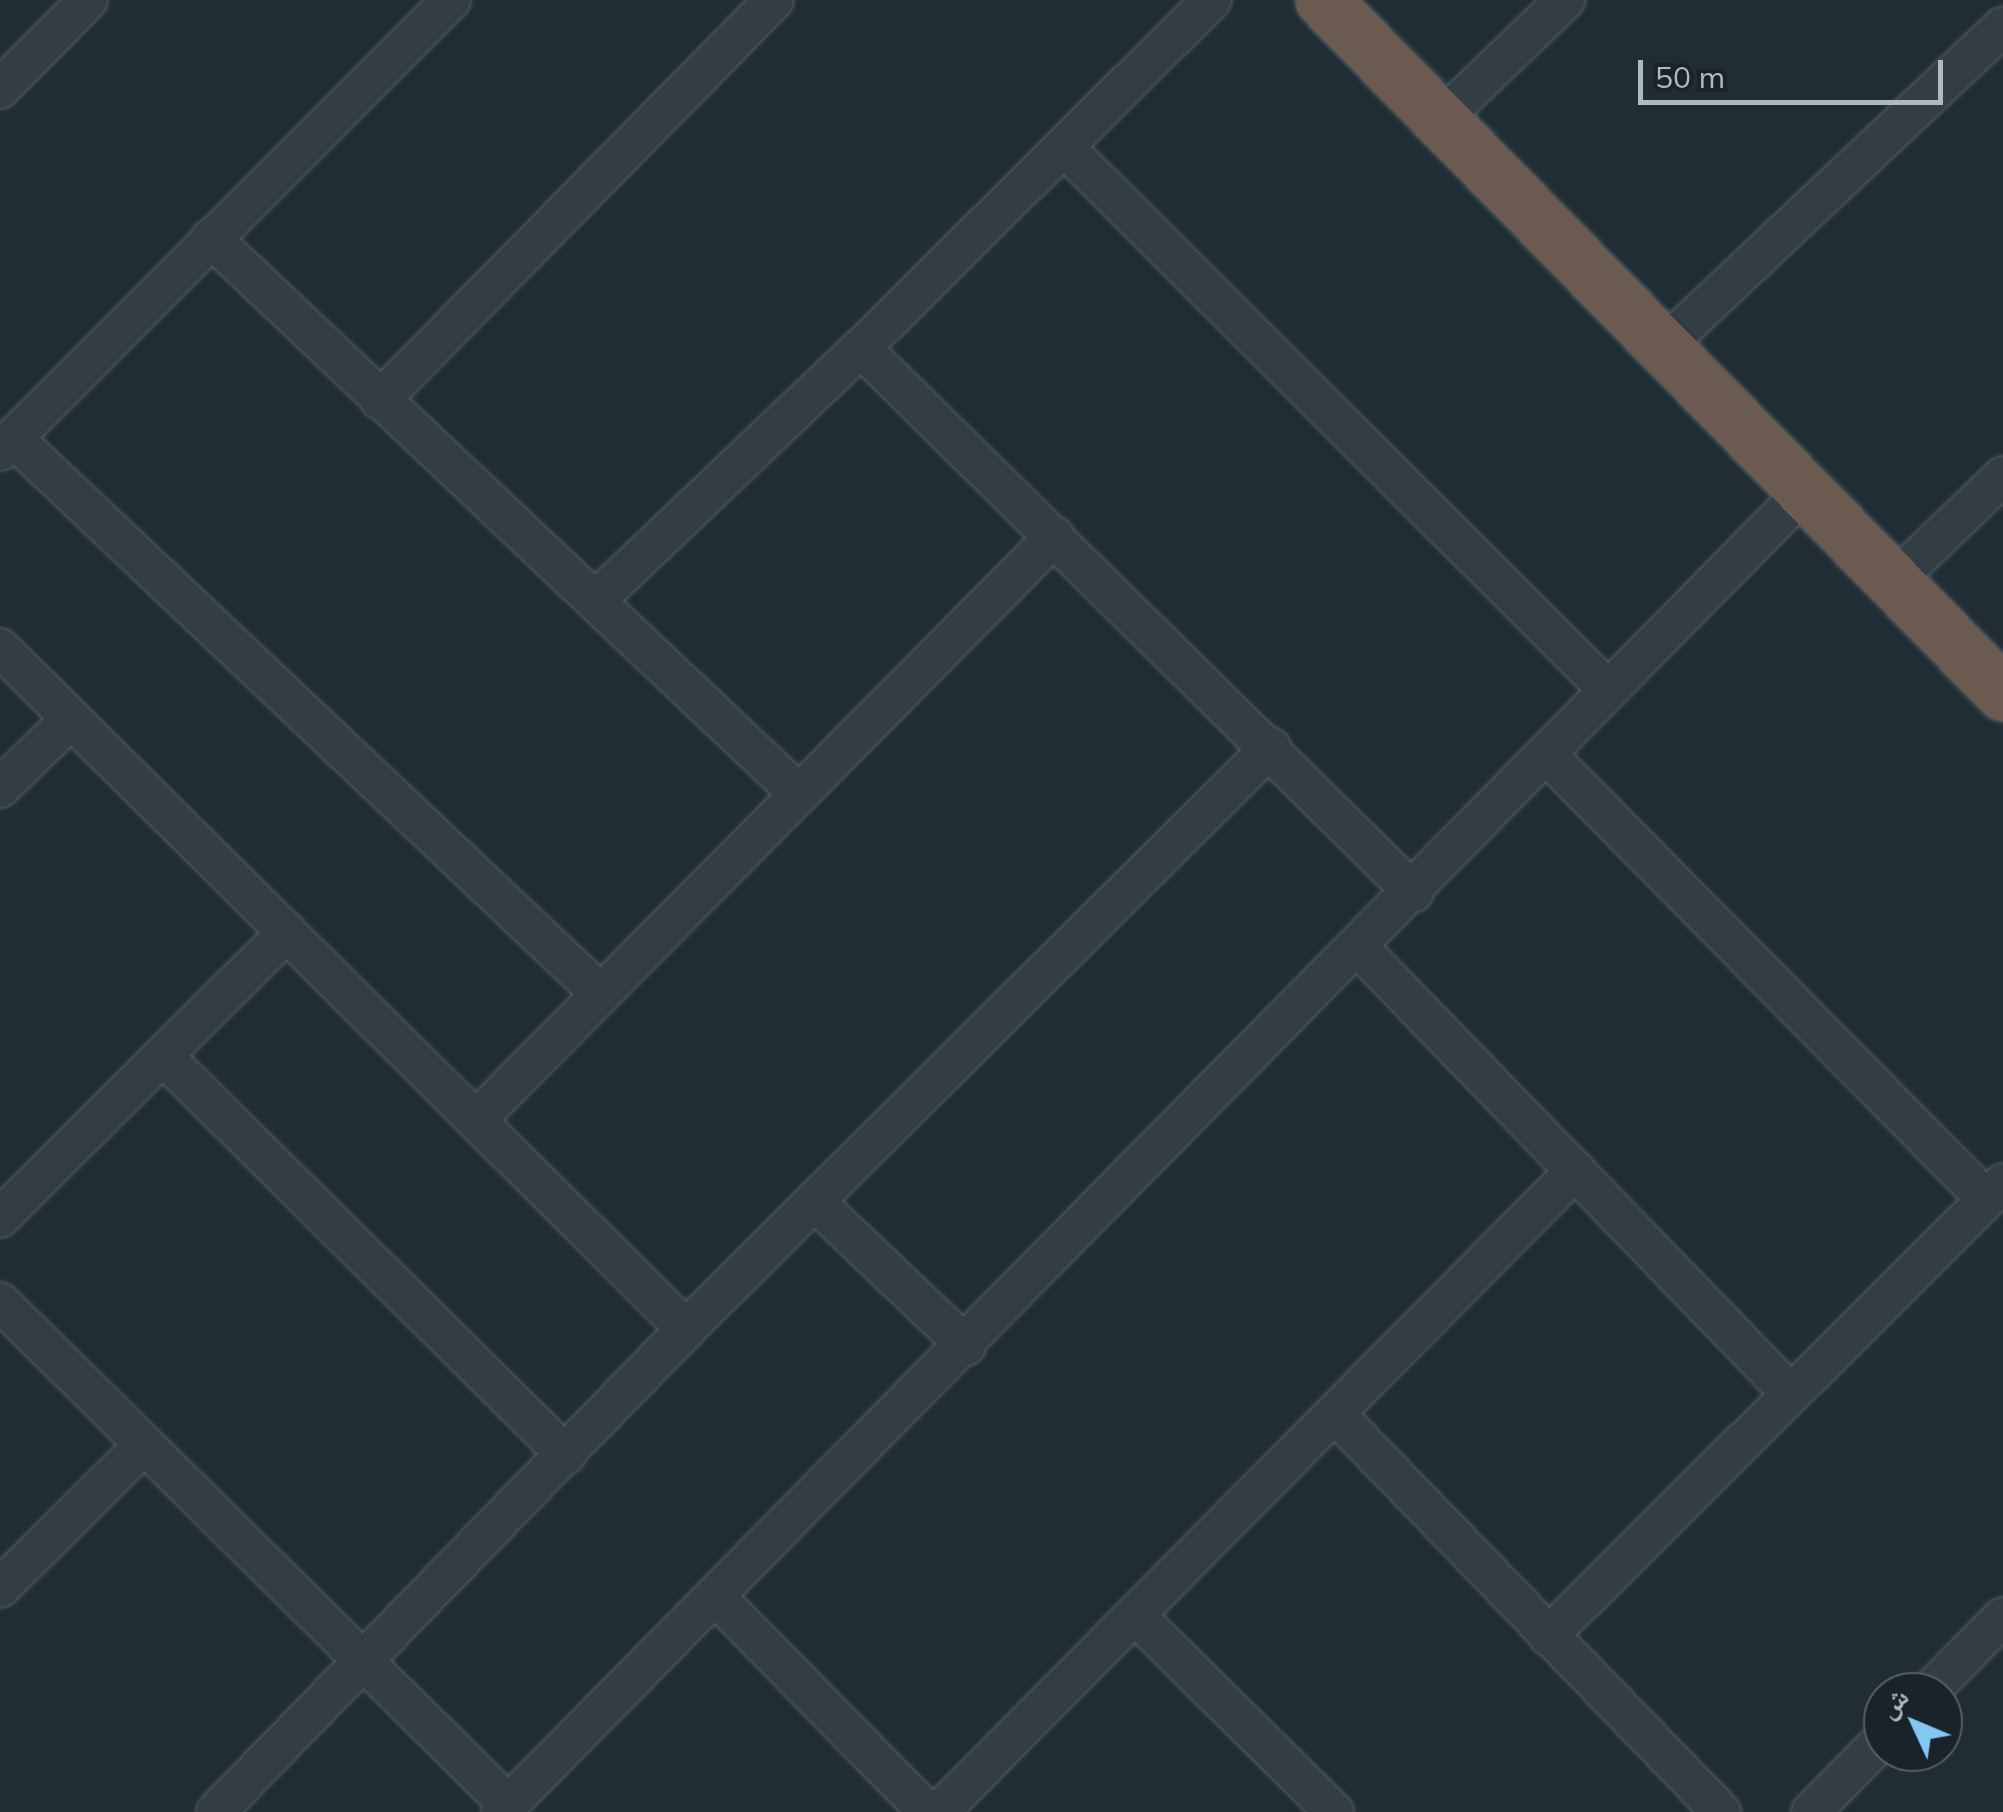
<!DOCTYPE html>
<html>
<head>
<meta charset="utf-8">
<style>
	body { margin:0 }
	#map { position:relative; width:2003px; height:1812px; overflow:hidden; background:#202d34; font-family:Mulish,"Noto Naskh Arabic",sans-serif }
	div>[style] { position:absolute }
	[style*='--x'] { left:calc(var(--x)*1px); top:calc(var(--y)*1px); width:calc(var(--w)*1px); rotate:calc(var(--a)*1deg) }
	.roads { filter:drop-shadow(0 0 2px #515c63) drop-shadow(0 0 2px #515c63) }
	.street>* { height:38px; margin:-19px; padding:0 19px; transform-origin:19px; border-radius:19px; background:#333e44 }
	.highway>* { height:55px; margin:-27.5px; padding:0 27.5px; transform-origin:27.5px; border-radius:27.5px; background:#6a5a50 }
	span { translate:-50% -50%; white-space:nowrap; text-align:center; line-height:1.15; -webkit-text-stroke:8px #192329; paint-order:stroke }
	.north { position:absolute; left:1863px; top:1672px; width:100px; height:100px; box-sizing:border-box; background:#192329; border:2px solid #545f66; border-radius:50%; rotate:314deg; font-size:28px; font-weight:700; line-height:40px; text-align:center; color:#adbac2 }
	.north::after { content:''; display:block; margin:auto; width:35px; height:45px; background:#83c8f0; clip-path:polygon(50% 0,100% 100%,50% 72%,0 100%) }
	.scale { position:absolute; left:1638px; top:60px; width:305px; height:45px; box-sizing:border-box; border:5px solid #adbac2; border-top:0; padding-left:12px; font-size:30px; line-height:35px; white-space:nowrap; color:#adbac2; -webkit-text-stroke:8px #192329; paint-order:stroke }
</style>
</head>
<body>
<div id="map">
	<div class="roads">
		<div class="street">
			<div style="--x:0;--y:89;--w:125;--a:-45.3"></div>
			<div style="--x:1439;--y:121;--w:175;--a:-43.8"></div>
			<div style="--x:1065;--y:148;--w:766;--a:44.95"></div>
			<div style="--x:211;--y:238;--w:808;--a:43.39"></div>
			<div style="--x:1663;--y:347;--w:467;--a:-43.3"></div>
			<div style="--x:861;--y:348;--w:776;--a:44.58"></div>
			<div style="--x:380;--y:400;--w:561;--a:-45.43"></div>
			<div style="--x:13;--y:438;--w:809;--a:43.4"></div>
			<div style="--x:0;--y:451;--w:638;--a:-45"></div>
			<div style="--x:1894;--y:581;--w:151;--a:-43.9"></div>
			<div style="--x:595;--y:601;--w:367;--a:-43.6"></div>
			<div style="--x:861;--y:348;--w:494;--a:-44.8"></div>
			<div style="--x:0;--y:648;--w:967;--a:44.79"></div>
			<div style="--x:1546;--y:754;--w:626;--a:45.32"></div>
			<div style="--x:0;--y:788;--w:99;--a:-44.2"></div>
			<div style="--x:1358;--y:947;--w:622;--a:45.91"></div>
			<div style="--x:165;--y:1058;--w:564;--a:44.71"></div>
			<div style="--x:476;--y:1120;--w:822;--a:-45.25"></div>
			<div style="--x:814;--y:1201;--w:210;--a:43.6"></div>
			<div style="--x:0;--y:1218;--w:405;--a:-44.9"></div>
			<div style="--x:0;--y:1302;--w:714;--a:44.66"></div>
			<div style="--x:1337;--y:1416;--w:552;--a:45.88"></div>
			<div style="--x:0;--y:1588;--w:202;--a:-44.8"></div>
			<div style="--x:717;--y:1598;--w:300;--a:45.5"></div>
			<div style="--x:1137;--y:1617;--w:277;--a:44.7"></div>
			<div style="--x:1548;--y:1636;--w:642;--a:-44.87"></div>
			<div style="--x:1929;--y:1692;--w:105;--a:-45.4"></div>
			<div style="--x:216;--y:1812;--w:674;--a:-45.78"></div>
			<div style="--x:686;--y:1329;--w:825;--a:-44.85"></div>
			<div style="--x:501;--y:1812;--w:1855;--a:-45.37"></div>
			<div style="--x:939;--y:1812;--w:904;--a:-45.22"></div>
			<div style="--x:1811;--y:1812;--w:103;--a:-45.4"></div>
		</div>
		<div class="highway">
			<div style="--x:1323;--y:0;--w:971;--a:45.54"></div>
		</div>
	</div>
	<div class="north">ش</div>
	<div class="scale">50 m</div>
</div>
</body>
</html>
